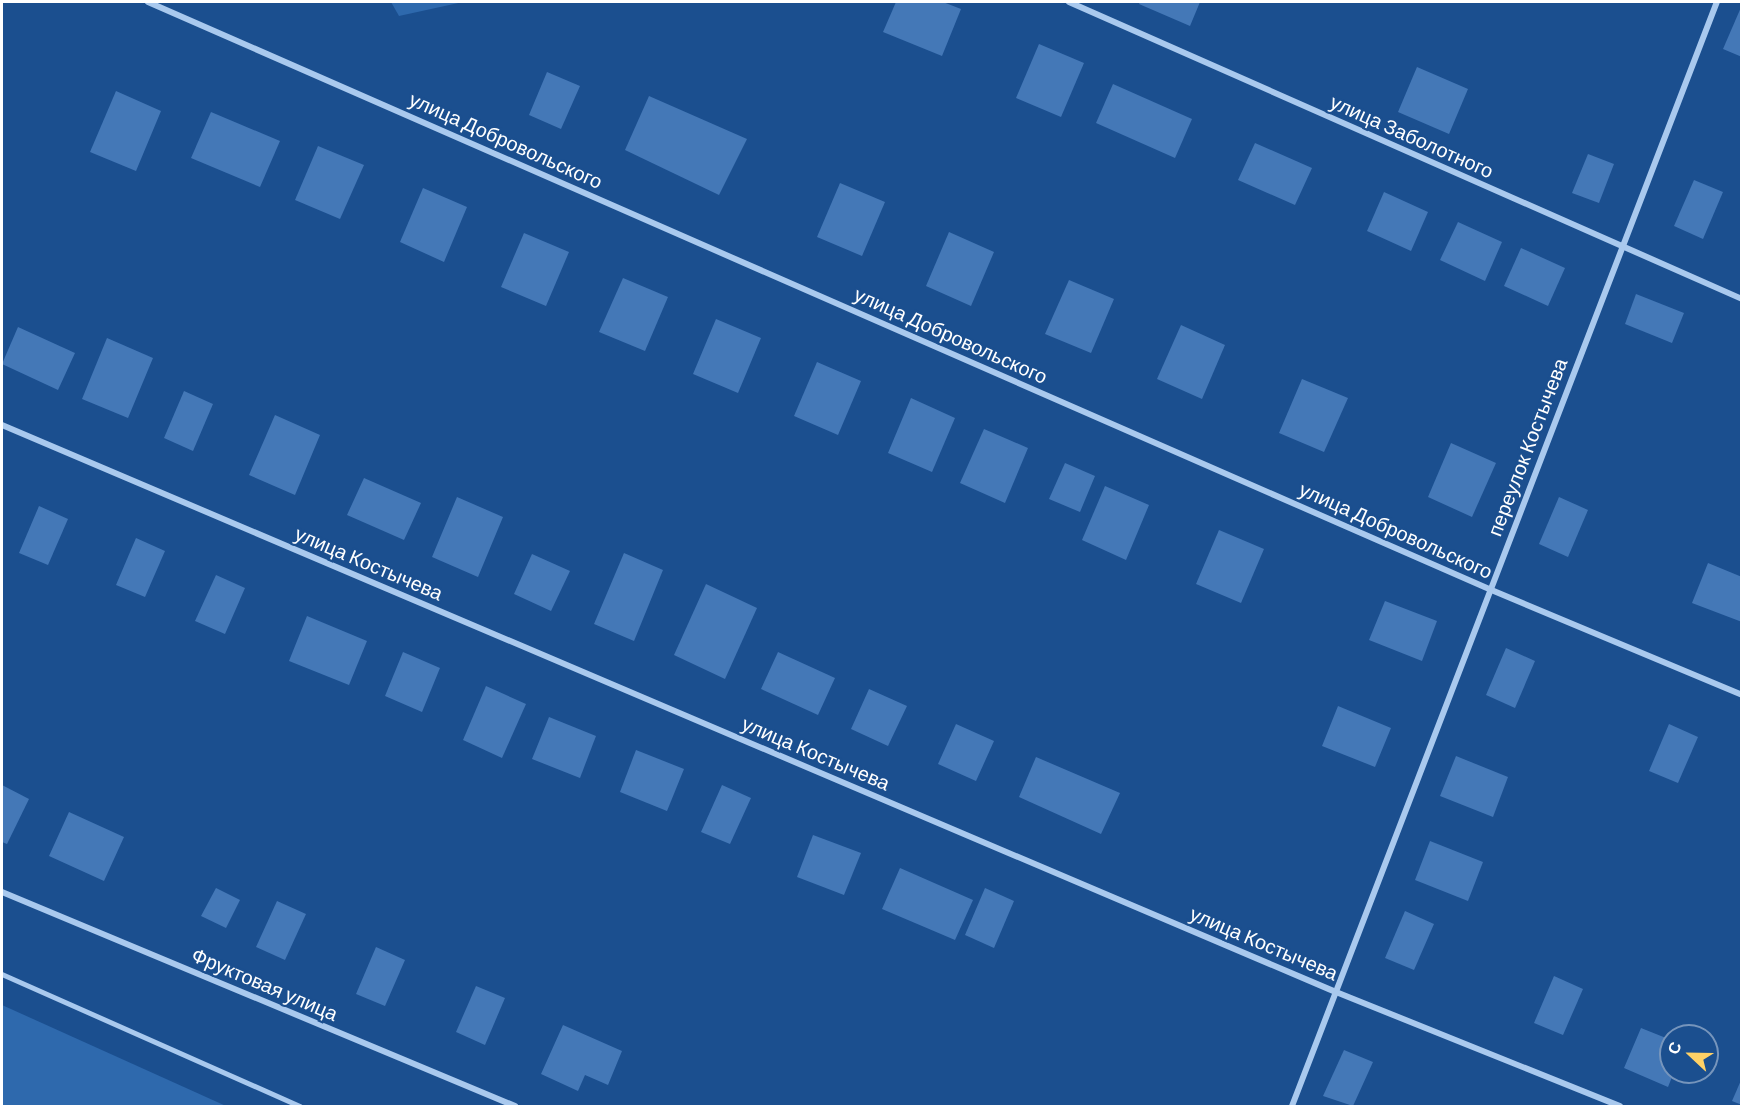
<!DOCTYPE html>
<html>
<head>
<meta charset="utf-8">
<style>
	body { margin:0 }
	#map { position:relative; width:1743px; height:1108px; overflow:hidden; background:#1b4f8f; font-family:Barlow,sans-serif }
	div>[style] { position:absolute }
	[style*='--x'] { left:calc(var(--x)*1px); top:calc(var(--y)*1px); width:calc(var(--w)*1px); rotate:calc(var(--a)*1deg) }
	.green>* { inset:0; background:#2e69ad }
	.building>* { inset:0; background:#4478b7 }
	.lane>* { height:4.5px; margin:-2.25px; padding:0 2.25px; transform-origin:2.25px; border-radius:2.25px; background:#a9c9ee }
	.street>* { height:6px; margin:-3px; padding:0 3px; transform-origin:3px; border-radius:3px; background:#a9c9ee }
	span { translate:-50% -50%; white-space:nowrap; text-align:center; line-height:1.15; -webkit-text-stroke:4.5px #1b4f8f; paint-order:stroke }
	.street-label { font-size:20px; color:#fff }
	.frame { position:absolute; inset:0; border:3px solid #fff; pointer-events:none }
	.north { position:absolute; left:1659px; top:1024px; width:60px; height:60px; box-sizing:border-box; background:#1b4f8f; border:2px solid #7695bc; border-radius:50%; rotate:292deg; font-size:16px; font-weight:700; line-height:24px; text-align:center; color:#fff }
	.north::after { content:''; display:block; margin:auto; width:21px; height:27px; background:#ffd166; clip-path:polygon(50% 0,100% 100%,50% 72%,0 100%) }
</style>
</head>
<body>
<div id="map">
	<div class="green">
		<div style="clip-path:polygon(391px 2px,463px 2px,399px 16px)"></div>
		<div style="clip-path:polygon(2px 1005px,226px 1106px,2px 1106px)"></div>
	</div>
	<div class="building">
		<div style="clip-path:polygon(896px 2px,943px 2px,961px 9px,942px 56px,883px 32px)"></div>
		<div style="clip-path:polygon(1140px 2px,1200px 2px,1190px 26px,1139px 4px)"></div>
		<div style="clip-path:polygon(1742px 5px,1742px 57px,1723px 49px)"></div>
		<div style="clip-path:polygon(1039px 44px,1084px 63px,1061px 117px,1016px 98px)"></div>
		<div style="clip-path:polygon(1417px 67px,1468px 89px,1449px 134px,1398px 112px)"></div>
		<div style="clip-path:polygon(547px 72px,580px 86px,561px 129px,529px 115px)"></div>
		<div style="clip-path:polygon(1113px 84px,1192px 119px,1175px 158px,1096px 123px)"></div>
		<div style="clip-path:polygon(116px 91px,161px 111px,136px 171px,90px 152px)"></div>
		<div style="clip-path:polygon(649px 96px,747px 139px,719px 195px,625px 150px)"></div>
		<div style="clip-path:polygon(211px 112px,280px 141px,260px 187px,191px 158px)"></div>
		<div style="clip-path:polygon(1255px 143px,1312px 168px,1295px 205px,1238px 180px)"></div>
		<div style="clip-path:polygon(318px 146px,364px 165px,340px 219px,295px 200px)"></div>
		<div style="clip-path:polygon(1588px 154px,1614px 164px,1599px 203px,1572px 193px)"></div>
		<div style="clip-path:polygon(1694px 180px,1723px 192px,1703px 239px,1674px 226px)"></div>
		<div style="clip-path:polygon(840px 183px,885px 202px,862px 256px,817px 237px)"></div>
		<div style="clip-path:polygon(423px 188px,467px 207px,444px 262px,400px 242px)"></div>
		<div style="clip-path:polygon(1384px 192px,1428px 212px,1411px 251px,1367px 231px)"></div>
		<div style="clip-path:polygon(1458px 222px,1502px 242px,1485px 281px,1440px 260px)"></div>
		<div style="clip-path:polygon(949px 232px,994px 252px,971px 306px,926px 286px)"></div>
		<div style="clip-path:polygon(524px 233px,569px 252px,546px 306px,501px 287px)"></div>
		<div style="clip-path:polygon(1521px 248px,1565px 268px,1548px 306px,1504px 286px)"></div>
		<div style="clip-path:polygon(623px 278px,668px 297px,645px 351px,599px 332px)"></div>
		<div style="clip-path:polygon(1069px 280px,1114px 299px,1091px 353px,1045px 334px)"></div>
		<div style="clip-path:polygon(1636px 294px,1684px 313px,1672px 343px,1625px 324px)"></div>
		<div style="clip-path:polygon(716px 319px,761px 338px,738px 393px,693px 374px)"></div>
		<div style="clip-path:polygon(1181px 325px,1225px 345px,1202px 399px,1157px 379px)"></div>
		<div style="clip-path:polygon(18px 327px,75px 353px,58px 390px,2px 364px)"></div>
		<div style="clip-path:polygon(107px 338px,153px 358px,128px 418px,82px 399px)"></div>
		<div style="clip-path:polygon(817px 362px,861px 381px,838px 435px,794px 416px)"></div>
		<div style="clip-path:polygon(1302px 379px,1348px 398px,1324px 452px,1279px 433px)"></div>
		<div style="clip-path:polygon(184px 391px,213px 404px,193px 451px,164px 438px)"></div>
		<div style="clip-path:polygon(911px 398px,955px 418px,932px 472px,888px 453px)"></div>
		<div style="clip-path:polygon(275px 415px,320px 435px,295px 495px,249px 475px)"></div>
		<div style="clip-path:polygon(984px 429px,1028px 448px,1005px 503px,960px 483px)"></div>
		<div style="clip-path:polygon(1451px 443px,1496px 463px,1472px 517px,1428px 497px)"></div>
		<div style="clip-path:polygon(1065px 463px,1095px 476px,1080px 512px,1049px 499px)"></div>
		<div style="clip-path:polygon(364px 478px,421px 503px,404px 540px,347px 515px)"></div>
		<div style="clip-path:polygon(1105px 486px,1149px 505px,1126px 560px,1082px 540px)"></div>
		<div style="clip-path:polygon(457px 497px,503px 517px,478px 577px,432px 557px)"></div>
		<div style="clip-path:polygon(1559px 497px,1588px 510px,1568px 557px,1539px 544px)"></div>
		<div style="clip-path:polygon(39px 506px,68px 519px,48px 565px,19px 553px)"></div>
		<div style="clip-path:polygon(1219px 530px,1264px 549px,1241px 603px,1196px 584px)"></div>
		<div style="clip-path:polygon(136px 538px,165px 551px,145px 597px,116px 585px)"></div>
		<div style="clip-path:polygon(624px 553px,663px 570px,634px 641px,594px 624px)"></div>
		<div style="clip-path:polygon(532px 554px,570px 571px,551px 611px,514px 594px)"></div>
		<div style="clip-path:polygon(1708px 563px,1742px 577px,1742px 622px,1692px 603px)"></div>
		<div style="clip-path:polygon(216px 575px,245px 588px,225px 634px,195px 621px)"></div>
		<div style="clip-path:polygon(706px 584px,757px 608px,725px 679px,674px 655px)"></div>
		<div style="clip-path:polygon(1385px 601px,1437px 621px,1422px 661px,1369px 640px)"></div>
		<div style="clip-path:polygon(307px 616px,367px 641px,349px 685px,289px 661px)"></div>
		<div style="clip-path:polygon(1506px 648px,1535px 661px,1515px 708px,1486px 695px)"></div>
		<div style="clip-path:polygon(403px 652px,440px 668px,422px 712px,385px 696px)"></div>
		<div style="clip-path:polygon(778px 652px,835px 678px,818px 715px,761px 689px)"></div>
		<div style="clip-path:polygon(486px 686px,526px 704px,502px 758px,463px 740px)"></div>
		<div style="clip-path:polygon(869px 689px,907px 706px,888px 746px,851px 729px)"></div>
		<div style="clip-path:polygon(1338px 706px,1391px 728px,1375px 767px,1322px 746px)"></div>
		<div style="clip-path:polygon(549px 717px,596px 736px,580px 778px,532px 759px)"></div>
		<div style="clip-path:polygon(956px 724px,994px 741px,976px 781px,938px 764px)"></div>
		<div style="clip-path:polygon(1669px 724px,1698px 737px,1678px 783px,1649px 771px)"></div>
		<div style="clip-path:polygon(636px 750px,684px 769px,667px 811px,620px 792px)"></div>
		<div style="clip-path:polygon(1456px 756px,1508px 777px,1493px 817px,1440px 796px)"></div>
		<div style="clip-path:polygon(1036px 757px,1120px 793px,1101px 834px,1019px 797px)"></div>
		<div style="clip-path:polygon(2px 785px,29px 799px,7px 844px,2px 842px)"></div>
		<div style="clip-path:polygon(722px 785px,751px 798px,730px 844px,701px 832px)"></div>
		<div style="clip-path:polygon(69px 812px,124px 837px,104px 881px,49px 856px)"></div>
		<div style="clip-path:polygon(813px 835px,861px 853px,844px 895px,797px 877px)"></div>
		<div style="clip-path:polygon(1430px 841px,1483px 862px,1468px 901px,1415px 880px)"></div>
		<div style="clip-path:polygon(900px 868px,973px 900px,955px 940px,882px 909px)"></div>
		<div style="clip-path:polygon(216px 888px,240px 900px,226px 928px,201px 916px)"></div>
		<div style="clip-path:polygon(985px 888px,1014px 901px,994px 948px,965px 935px)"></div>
		<div style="clip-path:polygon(277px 901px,306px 914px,285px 960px,256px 947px)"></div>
		<div style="clip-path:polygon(1405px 911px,1434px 924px,1414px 970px,1385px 958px)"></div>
		<div style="clip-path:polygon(376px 947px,405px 960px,385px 1006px,356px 994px)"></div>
		<div style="clip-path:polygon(1554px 976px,1583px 989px,1563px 1035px,1534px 1023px)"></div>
		<div style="clip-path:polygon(476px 986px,505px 998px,485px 1045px,456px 1032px)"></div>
		<div style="clip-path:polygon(563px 1025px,622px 1051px,608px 1085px,585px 1075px,578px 1091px,541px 1074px)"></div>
		<div style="clip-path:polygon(1641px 1028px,1671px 1040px,1671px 1072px,1674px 1072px,1668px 1087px,1624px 1068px)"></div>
		<div style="clip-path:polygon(1344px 1050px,1373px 1062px,1353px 1106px,1323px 1096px)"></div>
		<div style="clip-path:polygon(1742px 1078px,1742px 1105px,1732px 1101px)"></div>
	</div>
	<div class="lane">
		<div style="--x:2;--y:974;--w:326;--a:23.9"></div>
	</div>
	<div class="street">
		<div style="--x:148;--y:2;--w:1464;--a:23.64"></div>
		<div style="--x:1489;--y:589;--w:274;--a:22.7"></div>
		<div style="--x:1069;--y:2;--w:736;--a:23.81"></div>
		<div style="--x:2;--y:425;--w:1449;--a:23.03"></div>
		<div style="--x:1336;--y:992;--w:306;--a:21.9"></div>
		<div style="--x:2;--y:892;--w:556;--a:22.64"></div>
		<div style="--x:1292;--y:1106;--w:1183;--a:-68.95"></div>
	</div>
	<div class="street-label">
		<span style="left:1412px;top:136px;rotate:24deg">улица Заболотного</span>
		<span style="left:506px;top:140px;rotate:24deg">улица Добровольского</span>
		<span style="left:951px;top:335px;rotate:24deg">улица Добровольского</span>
		<span style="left:1527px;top:447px;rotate:-69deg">переулок Костычева</span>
		<span style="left:1396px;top:530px;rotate:24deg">улица Добровольского</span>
		<span style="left:369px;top:563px;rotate:23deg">улица Костычева</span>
		<span style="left:816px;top:753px;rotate:23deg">улица Костычева</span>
		<span style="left:1264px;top:943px;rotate:23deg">улица Костычева</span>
		<span style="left:265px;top:984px;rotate:23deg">Фруктовая улица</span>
	</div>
	<div class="frame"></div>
	<div class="north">С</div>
</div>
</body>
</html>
